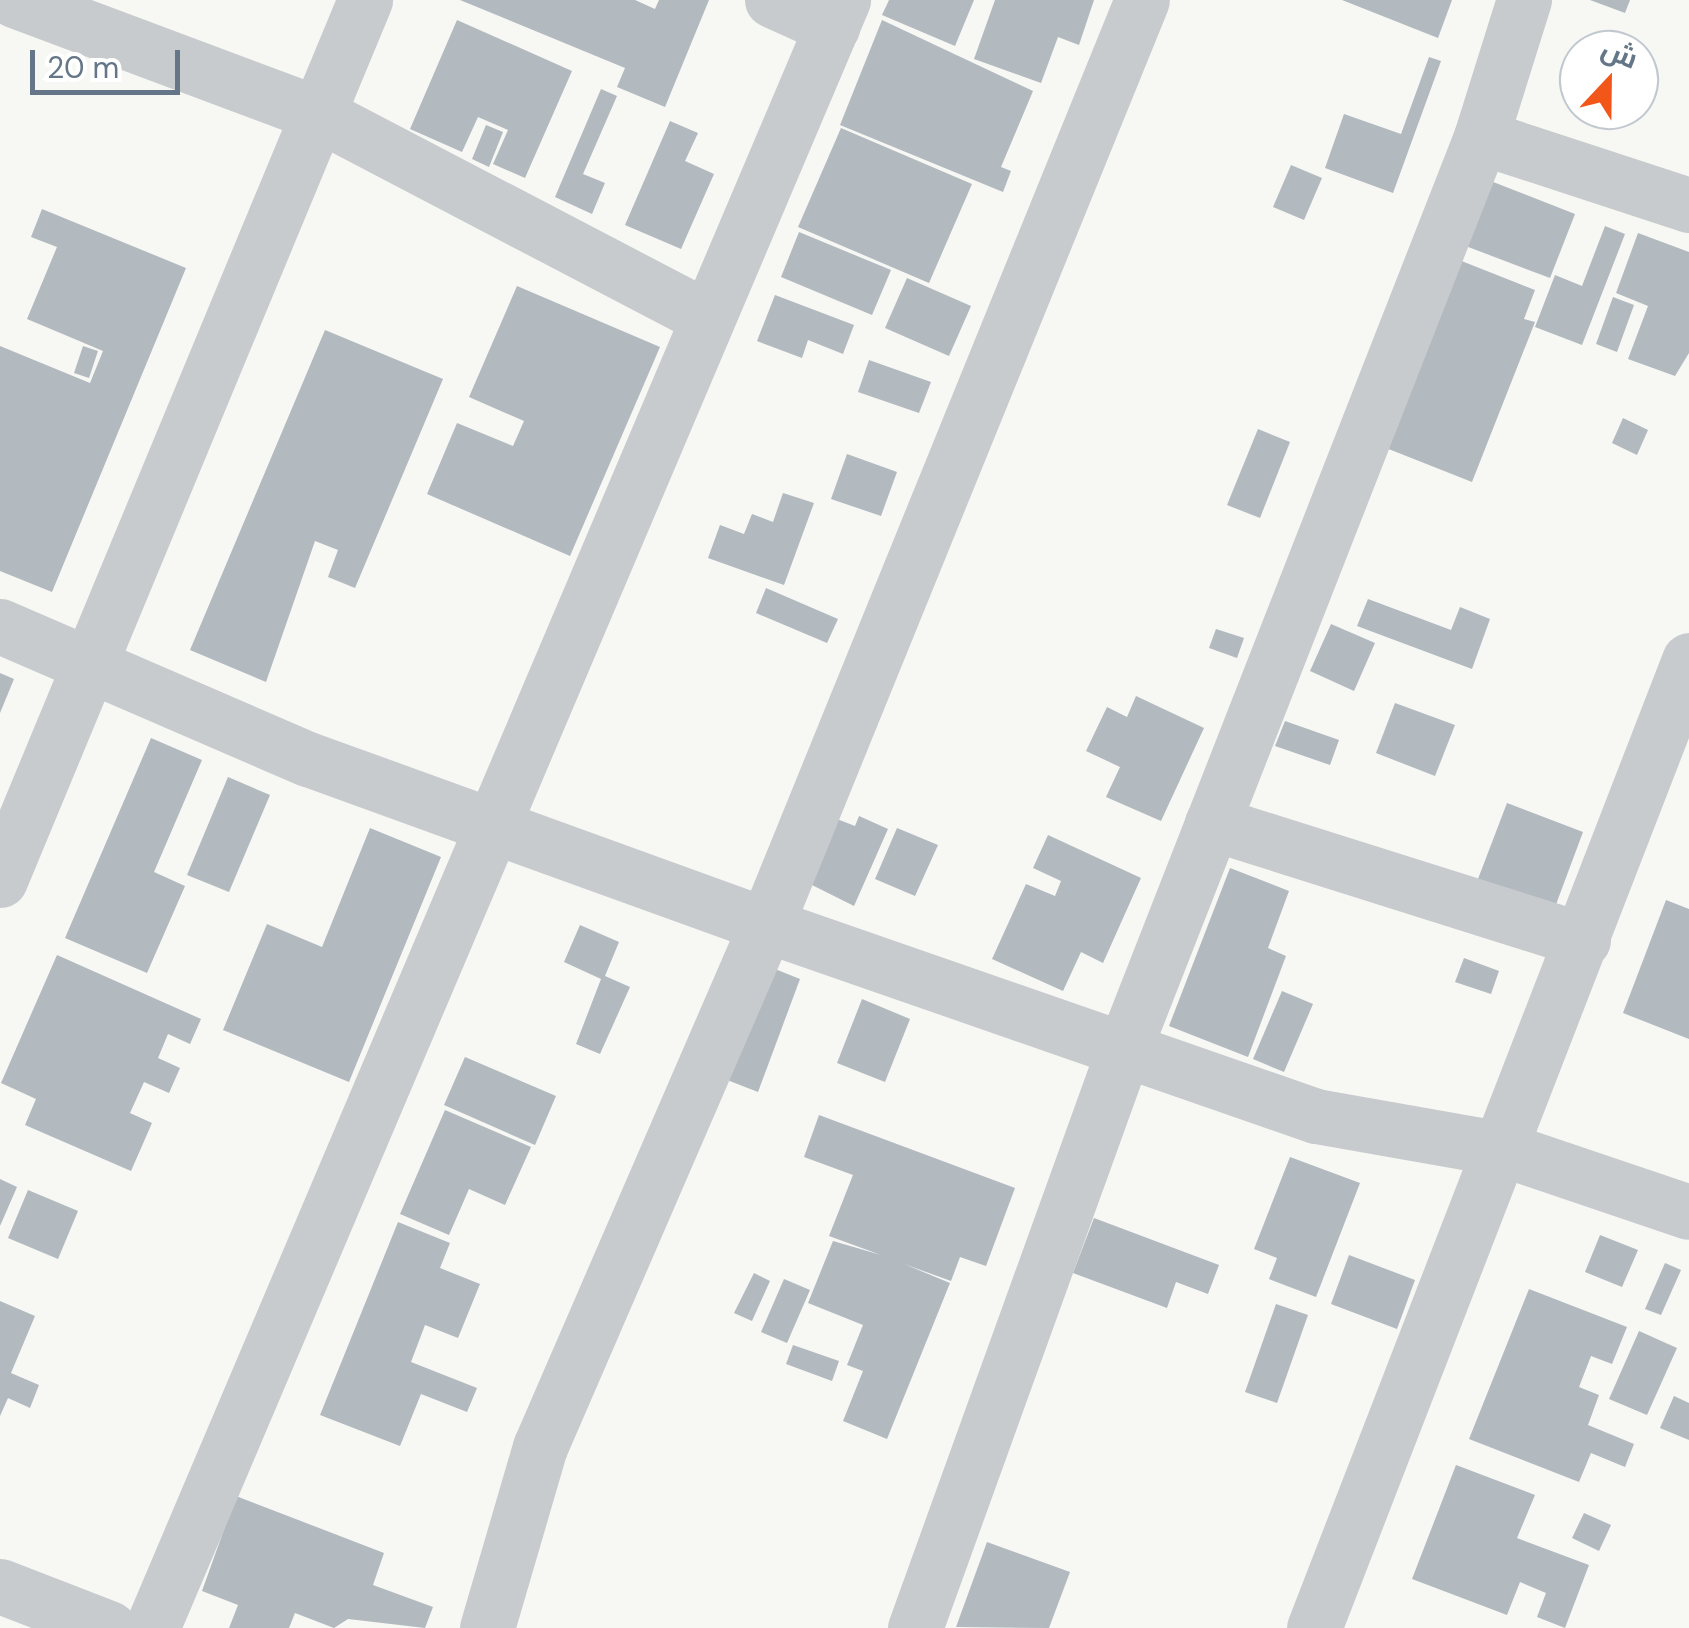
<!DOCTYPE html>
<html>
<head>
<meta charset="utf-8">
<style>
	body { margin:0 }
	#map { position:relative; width:1689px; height:1628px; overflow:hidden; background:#f7f7f4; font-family:"DM Sans",Cairo,sans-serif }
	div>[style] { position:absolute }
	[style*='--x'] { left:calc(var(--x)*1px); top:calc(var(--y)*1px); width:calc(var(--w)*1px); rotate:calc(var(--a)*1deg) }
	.building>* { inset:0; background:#b2b9bf }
	.minor>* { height:55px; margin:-27.5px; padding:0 27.5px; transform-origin:27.5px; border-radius:27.5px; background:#c7cbce }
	span { translate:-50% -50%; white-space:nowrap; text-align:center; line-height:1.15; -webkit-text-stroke:10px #fff; paint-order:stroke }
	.north { position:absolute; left:1559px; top:30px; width:100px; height:100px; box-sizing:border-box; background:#fff; border:2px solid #c1c8cf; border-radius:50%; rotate:22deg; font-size:28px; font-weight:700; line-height:40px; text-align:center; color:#647688 }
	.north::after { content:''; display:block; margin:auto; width:35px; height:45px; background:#f25719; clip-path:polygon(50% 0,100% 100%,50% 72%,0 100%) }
	.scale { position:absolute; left:30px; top:50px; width:150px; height:45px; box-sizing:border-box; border:5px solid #647688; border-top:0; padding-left:12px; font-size:30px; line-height:35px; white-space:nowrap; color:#647688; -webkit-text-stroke:8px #fff; paint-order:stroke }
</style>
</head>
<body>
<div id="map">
	<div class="building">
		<div style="clip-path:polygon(460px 0,635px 0,655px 9px,659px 0,709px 0,665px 107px,617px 87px,625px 68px)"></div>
		<div style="clip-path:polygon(889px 0,974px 0,955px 46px,882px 15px)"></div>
		<div style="clip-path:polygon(995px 0,1094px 0,1079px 45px,1058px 37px,1041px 83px,974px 59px)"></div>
		<div style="clip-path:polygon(1342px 0,1452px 0,1438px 38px)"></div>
		<div style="clip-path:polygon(1590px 0,1630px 0,1625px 13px)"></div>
		<div style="clip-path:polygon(457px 20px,572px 71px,525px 178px,493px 164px,508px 130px,478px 117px,462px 152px,410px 129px)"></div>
		<div style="clip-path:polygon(882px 20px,1033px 91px,1001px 167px,1011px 171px,1003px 192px,840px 125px)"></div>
		<div style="clip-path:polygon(1429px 57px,1441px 61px,1393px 193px,1325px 168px,1344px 114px,1401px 134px)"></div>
		<div style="clip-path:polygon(601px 89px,617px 96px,583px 174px,605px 183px,592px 214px,555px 197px)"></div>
		<div style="clip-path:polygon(670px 121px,698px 133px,685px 161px,714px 174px,681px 249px,625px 225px)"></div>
		<div style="clip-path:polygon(486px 125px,503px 132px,489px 167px,472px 159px)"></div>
		<div style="clip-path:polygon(841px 128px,972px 184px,929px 283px,798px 227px)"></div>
		<div style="clip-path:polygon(1291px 165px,1322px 178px,1304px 220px,1273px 207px)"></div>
		<div style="clip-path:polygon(1488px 180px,1575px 214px,1550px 278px,1463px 245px)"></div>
		<div style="clip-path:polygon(42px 209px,186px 268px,52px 592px,0 571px,0 346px,90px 383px,103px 351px,27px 319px,57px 247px,31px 237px)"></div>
		<div style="clip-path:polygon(1605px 226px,1625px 234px,1582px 345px,1535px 327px,1555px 275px,1582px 286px)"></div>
		<div style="clip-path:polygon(799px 232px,891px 270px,872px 315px,781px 277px)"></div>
		<div style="clip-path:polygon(1638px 233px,1689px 252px,1689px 353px,1675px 376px,1628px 359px,1648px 306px,1616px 293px)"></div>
		<div style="clip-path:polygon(1459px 260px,1535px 290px,1524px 319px,1535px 322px,1472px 482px,1386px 448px)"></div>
		<div style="clip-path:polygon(907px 278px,971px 306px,949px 356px,885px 328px)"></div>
		<div style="clip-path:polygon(517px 286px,660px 347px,570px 556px,427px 494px,457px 423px,513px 446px,524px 421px,469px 397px)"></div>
		<div style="clip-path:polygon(775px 295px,854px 325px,843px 354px,808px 340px,802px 358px,757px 341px)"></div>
		<div style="clip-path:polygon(1613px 297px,1634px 305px,1617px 352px,1596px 344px)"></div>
		<div style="clip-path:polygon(325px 330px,443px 379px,355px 588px,328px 577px,338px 550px,315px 541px,266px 682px,190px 650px)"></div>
		<div style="clip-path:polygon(83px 346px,98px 351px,89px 378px,74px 373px)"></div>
		<div style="clip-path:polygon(869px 360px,931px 382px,919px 413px,858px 392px)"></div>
		<div style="clip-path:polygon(1623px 418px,1648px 430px,1637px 455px,1612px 443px)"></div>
		<div style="clip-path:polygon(1258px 429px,1290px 442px,1260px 518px,1227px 505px)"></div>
		<div style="clip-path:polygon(847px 454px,897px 472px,881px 516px,831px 499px)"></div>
		<div style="clip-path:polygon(783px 493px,814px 503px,784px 585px,708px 558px,720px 525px,744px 534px,752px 514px,773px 522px)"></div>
		<div style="clip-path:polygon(766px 588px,838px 619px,827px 643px,756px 613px)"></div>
		<div style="clip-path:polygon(1368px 599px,1451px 630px,1460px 607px,1490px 619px,1472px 669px,1357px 626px)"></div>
		<div style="clip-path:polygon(1331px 624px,1375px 643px,1354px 691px,1310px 671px)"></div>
		<div style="clip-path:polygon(1216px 629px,1244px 638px,1237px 658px,1209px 648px)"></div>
		<div style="clip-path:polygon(0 673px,14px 679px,0 713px)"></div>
		<div style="clip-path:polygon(1136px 696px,1204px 728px,1161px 821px,1106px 797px,1120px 767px,1086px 751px,1107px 707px,1127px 717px)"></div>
		<div style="clip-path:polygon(1395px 703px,1455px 725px,1435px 776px,1376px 753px)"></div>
		<div style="clip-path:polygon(1285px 721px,1339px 740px,1330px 765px,1275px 746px)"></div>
		<div style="clip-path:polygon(151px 738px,202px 760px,154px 872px,185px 886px,147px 973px,65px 938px)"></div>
		<div style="clip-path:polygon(228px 777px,270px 795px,229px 892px,187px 875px)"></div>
		<div style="clip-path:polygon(1507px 803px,1583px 832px,1542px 942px,1465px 913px)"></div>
		<div style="clip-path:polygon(859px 816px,888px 829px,854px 906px,808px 883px,837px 819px,855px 826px)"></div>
		<div style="clip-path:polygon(370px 828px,441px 857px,349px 1082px,223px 1030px,267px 924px,322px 947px)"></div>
		<div style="clip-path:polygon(897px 828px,938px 845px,915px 896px,875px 879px)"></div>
		<div style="clip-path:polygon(1048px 835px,1141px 878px,1103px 963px,1081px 952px,1063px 991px,992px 959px,1026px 884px,1055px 896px,1061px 881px,1033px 868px)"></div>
		<div style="clip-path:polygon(1230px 868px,1289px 891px,1268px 948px,1286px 956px,1248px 1057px,1169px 1026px)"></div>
		<div style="clip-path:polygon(1666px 900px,1689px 909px,1689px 1039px,1623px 1013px)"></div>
		<div style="clip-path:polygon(580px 925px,619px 942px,605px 976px,630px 987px,600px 1054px,576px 1044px,601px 979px,564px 962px)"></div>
		<div style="clip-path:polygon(57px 955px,201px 1019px,190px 1044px,168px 1034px,158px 1058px,180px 1068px,169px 1093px,144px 1082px,130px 1113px,152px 1123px,131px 1171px,25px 1125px,36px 1099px,1px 1083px)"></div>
		<div style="clip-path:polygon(1464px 958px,1499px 971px,1491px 994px,1455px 982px)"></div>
		<div style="clip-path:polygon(765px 965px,800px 979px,758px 1092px,722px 1078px)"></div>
		<div style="clip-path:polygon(1282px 991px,1313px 1004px,1284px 1072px,1253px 1059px)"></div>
		<div style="clip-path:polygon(862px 999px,910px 1019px,885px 1082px,837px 1063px)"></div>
		<div style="clip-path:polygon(465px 1057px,556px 1096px,535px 1145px,444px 1105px)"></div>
		<div style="clip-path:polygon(445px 1110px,531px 1147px,505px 1205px,469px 1189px,449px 1235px,400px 1214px)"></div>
		<div style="clip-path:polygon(819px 1115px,1015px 1188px,986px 1266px,960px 1257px,951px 1281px,904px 1264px,950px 1283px,887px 1439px,843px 1421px,863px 1371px,847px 1365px,863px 1325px,808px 1303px,833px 1241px,881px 1255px,829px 1236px,853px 1175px,804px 1157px)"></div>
		<div style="clip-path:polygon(1290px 1157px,1360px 1183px,1316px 1297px,1269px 1279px,1277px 1258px,1254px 1249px)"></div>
		<div style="clip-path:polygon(0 1179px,17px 1187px,0 1226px)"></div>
		<div style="clip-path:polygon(28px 1190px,78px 1211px,58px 1259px,8px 1238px)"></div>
		<div style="clip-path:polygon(1094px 1218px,1219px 1265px,1208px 1294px,1176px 1282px,1167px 1308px,1073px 1273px)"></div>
		<div style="clip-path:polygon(398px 1222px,450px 1243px,440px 1268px,480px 1284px,458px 1338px,425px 1325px,411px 1362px,477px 1388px,467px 1412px,421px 1394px,400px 1446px,320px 1415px)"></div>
		<div style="clip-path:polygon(1600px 1235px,1638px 1250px,1622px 1287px,1585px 1272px)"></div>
		<div style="clip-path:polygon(1349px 1255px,1415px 1280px,1397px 1329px,1331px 1304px)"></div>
		<div style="clip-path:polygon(1665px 1263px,1681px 1270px,1661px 1315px,1645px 1309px)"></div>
		<div style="clip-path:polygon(754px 1273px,770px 1281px,752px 1321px,734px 1313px)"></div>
		<div style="clip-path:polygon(784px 1279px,810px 1290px,787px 1343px,761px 1332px)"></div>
		<div style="clip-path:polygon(1529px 1289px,1627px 1327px,1612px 1364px,1591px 1356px,1579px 1387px,1599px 1395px,1588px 1425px,1634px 1444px,1625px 1467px,1591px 1453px,1579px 1482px,1469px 1439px)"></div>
		<div style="clip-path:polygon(0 1301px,35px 1316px,11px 1373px,39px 1385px,30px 1408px,8px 1398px,0 1416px)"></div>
		<div style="clip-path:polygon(1276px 1304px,1308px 1315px,1277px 1403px,1245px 1392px)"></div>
		<div style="clip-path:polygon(1639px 1331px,1677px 1348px,1647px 1415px,1609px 1399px)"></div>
		<div style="clip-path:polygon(793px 1345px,839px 1361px,832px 1381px,786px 1364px)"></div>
		<div style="clip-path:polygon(1674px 1396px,1689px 1403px,1689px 1440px,1660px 1428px)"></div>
		<div style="clip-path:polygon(1456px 1465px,1535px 1495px,1517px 1538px,1589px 1565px,1565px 1628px,1537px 1617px,1546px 1593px,1520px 1582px,1507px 1615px,1412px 1579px)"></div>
		<div style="clip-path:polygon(236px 1496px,384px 1553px,373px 1585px,433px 1607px,425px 1628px,348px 1619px,334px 1628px,295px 1613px,289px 1628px,229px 1628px,238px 1605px,202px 1591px)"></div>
		<div style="clip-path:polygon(1584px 1513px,1611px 1525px,1599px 1551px,1572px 1538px)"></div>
		<div style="clip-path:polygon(987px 1542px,1070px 1572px,1049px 1628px,956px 1627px)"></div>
	</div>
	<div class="minor">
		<div style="--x:14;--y:0;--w:322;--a:20.5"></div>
		<div style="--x:316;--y:113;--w:440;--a:27.6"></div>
		<div style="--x:772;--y:0;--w:66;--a:24.2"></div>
		<div style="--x:1481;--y:137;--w:219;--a:18.1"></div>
		<div style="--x:0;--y:626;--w:335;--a:23.4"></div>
		<div style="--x:308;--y:759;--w:487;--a:19.9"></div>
		<div style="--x:766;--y:925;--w:582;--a:19.15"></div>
		<div style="--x:1316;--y:1116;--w:190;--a:10"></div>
		<div style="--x:1503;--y:1149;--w:196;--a:18.7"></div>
		<div style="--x:1212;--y:823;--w:389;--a:17.5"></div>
		<div style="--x:0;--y:880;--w:953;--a:-67.47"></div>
		<div style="--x:0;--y:1586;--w:117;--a:21.1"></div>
		<div style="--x:152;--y:1628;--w:1769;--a:-67"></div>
		<div style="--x:487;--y:1628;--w:189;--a:-73.7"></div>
		<div style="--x:540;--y:1447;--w:569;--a:-66.59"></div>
		<div style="--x:766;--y:925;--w:998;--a:-67.88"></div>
		<div style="--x:915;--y:1628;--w:616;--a:-70.15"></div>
		<div style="--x:1124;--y:1049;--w:979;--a:-68.62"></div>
		<div style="--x:1481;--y:137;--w:144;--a:-72.6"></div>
		<div style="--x:1314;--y:1628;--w:1038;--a:-68.82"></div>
	</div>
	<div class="north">ش</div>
	<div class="scale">20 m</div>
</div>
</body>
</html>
